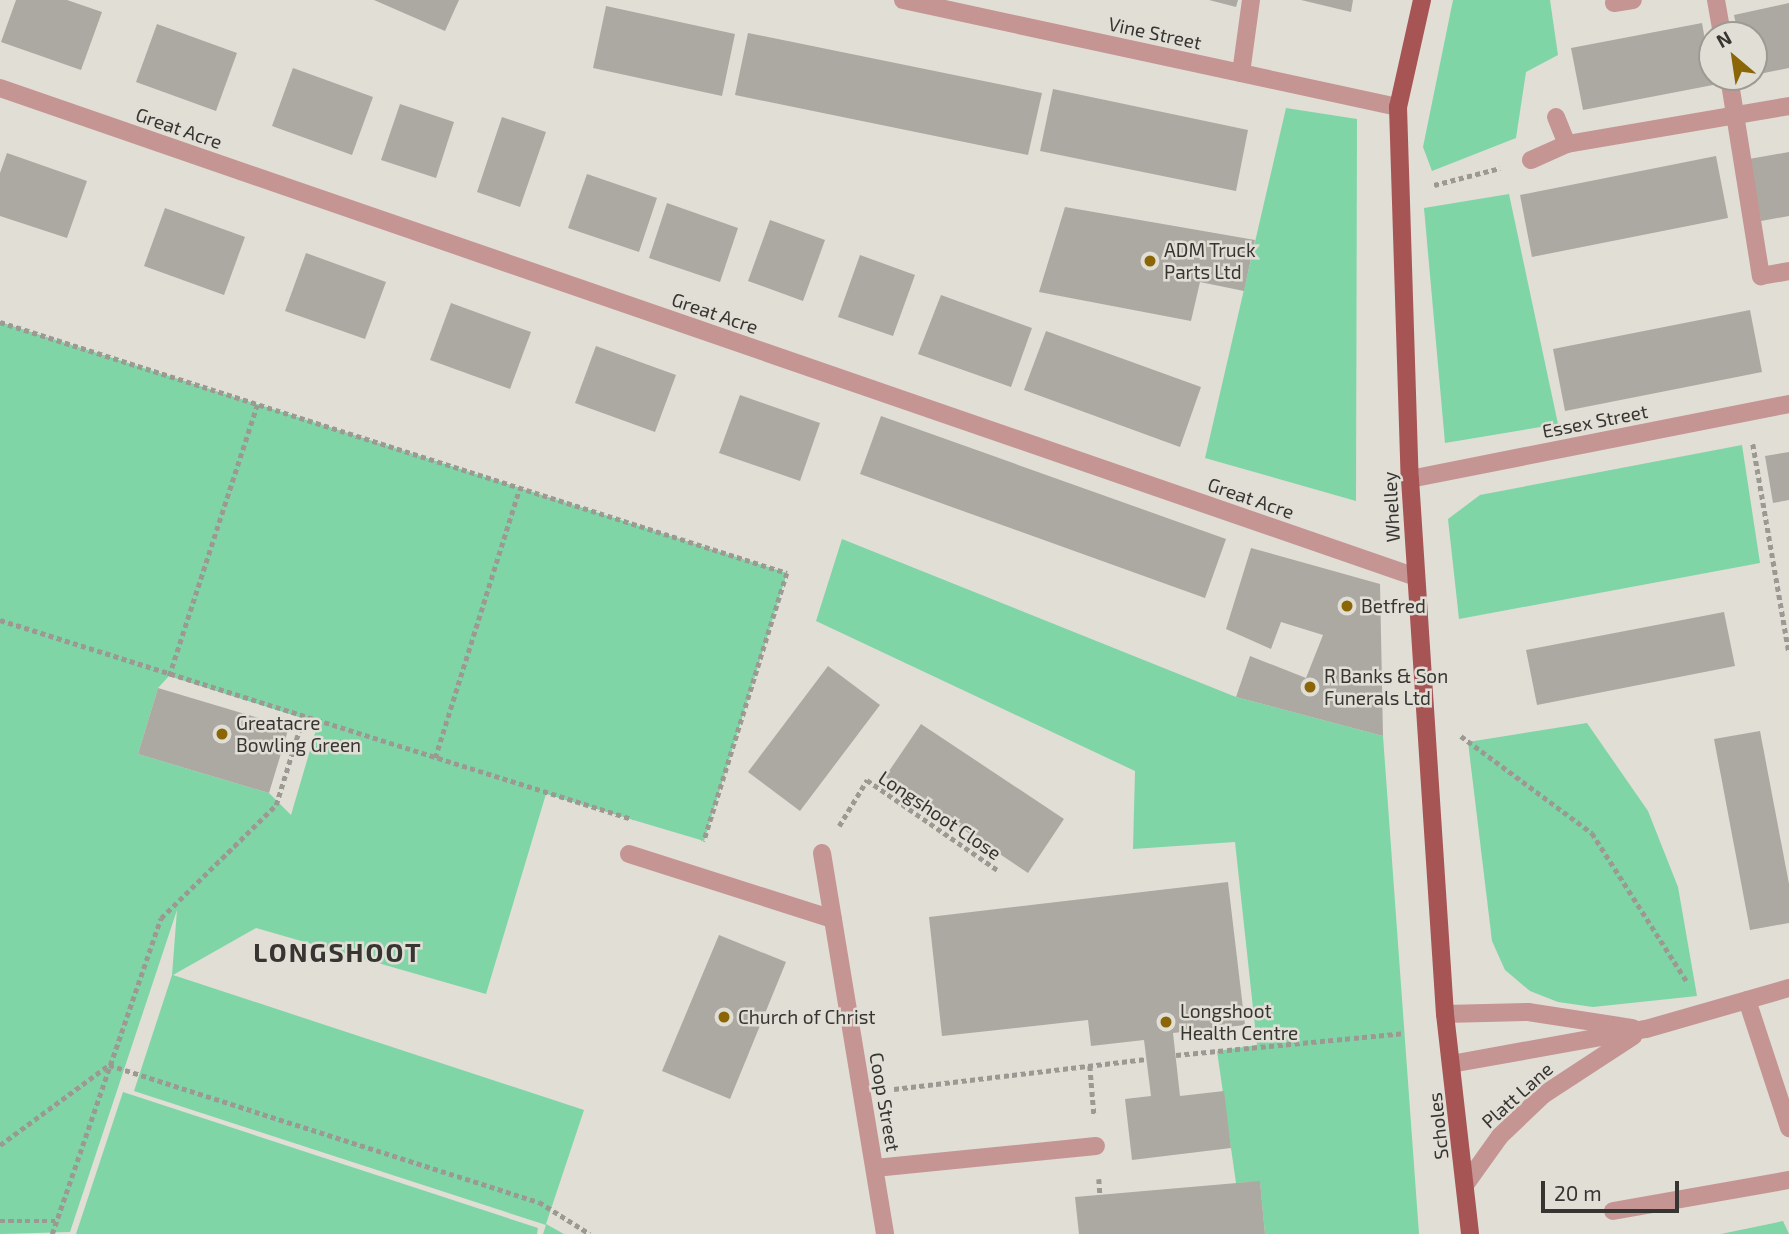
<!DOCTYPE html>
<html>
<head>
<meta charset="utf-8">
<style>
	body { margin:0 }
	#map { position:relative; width:1789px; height:1234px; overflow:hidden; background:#e1ded6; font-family:"Exo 2",sans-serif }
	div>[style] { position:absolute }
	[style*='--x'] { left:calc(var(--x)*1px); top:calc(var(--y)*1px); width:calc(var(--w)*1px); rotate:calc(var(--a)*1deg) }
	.green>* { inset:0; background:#7fd5a5 }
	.building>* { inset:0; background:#aca9a2 }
	.path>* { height:4.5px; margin-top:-2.25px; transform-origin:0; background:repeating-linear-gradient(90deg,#9c9993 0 5px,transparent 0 8.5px) }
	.minor>* { height:18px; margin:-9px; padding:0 9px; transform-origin:9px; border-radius:9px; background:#c59593 }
	.major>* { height:18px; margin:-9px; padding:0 9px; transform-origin:9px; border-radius:9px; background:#a75455 }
	.dots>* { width:19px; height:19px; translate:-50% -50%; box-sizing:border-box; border:4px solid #e1ded6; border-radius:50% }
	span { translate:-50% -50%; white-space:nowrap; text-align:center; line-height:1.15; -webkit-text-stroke:5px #e1ded6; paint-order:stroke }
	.street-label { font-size:19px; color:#373532 }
	.poi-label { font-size:19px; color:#373532 }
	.left { translate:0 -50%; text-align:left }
	.district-label { font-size:26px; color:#373532; font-weight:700; letter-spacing:2px }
	.north { position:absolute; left:1698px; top:21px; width:70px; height:70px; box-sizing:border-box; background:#e1ded6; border:2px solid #9d9a94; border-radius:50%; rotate:331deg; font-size:19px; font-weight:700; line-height:28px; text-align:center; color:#373532 }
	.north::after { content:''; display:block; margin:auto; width:24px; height:32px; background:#8b6606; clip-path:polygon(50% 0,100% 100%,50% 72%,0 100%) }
	.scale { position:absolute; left:1541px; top:1181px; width:138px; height:32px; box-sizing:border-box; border:4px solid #373532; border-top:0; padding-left:9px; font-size:21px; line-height:24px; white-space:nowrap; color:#373532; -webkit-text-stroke:5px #e1ded6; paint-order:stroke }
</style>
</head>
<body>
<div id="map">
	<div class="green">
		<div style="clip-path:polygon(1453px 0,1550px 0,1558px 55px,1526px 72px,1516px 138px,1432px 171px,1423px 147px)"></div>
		<div style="clip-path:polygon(1286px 108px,1357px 119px,1356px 501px,1205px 458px)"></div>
		<div style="clip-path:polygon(1509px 194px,1558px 424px,1445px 443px,1424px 208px)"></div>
		<div style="clip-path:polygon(evenodd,0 322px,787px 573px,704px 841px,546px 794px,486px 994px,256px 928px,173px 975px,584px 1110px,546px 1224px,564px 1234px,543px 1234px,546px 1225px,134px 1091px,172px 975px,177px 910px,70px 1232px,0 1234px,0 322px,169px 676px,318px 723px,291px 815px,269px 793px,138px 754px,158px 688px,169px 676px)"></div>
		<div style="clip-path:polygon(1742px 445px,1760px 563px,1459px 619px,1448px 519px,1480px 495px)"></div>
		<div style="clip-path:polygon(842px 539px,1236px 697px,1383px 736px,1419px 1234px,1265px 1234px,1260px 1182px,1236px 1183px,1217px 1051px,1257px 1045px,1235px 842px,1133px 849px,1135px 771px,816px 621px)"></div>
		<div style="clip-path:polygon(1587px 723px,1648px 811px,1678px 887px,1697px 996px,1593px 1007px,1558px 1002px,1530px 991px,1505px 970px,1492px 941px,1468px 742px)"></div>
		<div style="clip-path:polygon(123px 1092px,538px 1228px,537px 1234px,76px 1234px)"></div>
		<div style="clip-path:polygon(1783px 1221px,1789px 1234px,1721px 1234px)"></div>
	</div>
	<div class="building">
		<div style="clip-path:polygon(16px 0,67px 0,102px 12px,81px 70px,1px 42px)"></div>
		<div style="clip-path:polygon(374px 0,459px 0,445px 31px)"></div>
		<div style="clip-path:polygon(1209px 0,1238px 0,1236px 7px)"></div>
		<div style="clip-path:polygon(1301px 0,1353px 0,1351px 12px)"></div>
		<div style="clip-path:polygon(1789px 3px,1789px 68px,1754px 75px,1754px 35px,1738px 35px,1734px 15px)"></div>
		<div style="clip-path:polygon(606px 6px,735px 34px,722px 96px,593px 68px)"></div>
		<div style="clip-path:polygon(1702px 23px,1713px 85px,1583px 110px,1571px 48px)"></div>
		<div style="clip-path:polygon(157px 24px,237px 53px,216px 111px,136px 82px)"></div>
		<div style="clip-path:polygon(748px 33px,1042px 93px,1028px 155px,735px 95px)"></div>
		<div style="clip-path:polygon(293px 68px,373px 97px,352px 155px,272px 126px)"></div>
		<div style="clip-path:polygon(1053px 89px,1248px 130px,1236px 191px,1040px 151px)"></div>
		<div style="clip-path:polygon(400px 104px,454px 122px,436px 178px,381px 160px)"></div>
		<div style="clip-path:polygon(502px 117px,546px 132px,520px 207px,477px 192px)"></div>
		<div style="clip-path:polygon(1789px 152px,1789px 216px,1761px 221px,1749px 159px)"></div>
		<div style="clip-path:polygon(7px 153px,87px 181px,67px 238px,0 216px,0 173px)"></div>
		<div style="clip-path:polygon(1716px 156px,1728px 218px,1532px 257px,1520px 195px)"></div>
		<div style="clip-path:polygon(587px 174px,657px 198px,639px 252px,568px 228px)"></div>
		<div style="clip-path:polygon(667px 203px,738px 228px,720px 282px,649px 258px)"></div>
		<div style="clip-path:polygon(1065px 207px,1255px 240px,1244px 291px,1200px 282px,1191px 321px,1039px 292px)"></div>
		<div style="clip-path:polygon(165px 208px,245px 237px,224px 295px,144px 266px)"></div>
		<div style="clip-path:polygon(770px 220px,825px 240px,803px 301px,748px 281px)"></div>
		<div style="clip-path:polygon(306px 253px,386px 282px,365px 339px,285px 311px)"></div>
		<div style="clip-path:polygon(860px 255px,915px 275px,893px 336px,838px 317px)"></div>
		<div style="clip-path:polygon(941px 295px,1032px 328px,1011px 387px,918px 354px)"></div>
		<div style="clip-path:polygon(451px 303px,531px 332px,510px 389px,430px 360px)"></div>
		<div style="clip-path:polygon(1750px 310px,1762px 372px,1565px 411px,1553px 349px)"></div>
		<div style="clip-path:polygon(1046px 331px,1201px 387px,1180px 447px,1024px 390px)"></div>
		<div style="clip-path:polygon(596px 346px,676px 375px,655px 432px,575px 403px)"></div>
		<div style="clip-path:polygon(740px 395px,820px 423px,800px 481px,719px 453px)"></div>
		<div style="clip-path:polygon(881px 416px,1226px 539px,1205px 598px,860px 474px)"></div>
		<div style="clip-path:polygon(1789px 452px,1789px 500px,1773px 503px,1765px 456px)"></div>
		<div style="clip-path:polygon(1251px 548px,1380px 584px,1383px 736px,1236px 697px,1250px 656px,1306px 678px,1323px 635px,1281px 622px,1271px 649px,1226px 629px)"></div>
		<div style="clip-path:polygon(1724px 612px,1735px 666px,1537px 705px,1526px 650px)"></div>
		<div style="clip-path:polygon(828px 666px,880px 705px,800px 811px,748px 772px)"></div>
		<div style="clip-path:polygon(158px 688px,289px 727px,269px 793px,138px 754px)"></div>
		<div style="clip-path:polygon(921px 724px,1064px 819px,1028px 873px,885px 777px)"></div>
		<div style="clip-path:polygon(1760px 731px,1789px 884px,1789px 923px,1750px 930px,1714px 739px)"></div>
		<div style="clip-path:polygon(1228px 882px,1245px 1025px,1173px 1033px,1180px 1096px,1224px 1091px,1231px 1148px,1132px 1160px,1125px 1099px,1151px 1096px,1144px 1040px,1091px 1046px,1088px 1020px,942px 1036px,929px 917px)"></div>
		<div style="clip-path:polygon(719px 935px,786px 962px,730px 1099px,662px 1071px)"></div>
		<div style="clip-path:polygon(1260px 1181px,1265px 1234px,1079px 1234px,1075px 1197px)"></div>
	</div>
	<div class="path">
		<div style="--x:1434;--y:185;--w:68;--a:-14.4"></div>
		<div style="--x:0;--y:322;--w:826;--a:17.69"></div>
		<div style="--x:787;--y:573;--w:281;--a:107.2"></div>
		<div style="--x:1753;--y:444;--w:211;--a:80.2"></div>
		<div style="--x:0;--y:620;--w:663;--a:17.48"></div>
		<div style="--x:169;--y:676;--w:285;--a:-72"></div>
		<div style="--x:1461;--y:736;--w:163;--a:36.5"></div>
		<div style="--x:1592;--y:833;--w:178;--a:57.4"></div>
		<div style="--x:435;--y:758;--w:281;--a:-72.6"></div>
		<div style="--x:839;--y:826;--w:54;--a:-58.7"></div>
		<div style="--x:867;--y:780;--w:160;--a:34.6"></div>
		<div style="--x:1176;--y:1055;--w:228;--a:-5.5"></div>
		<div style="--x:1090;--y:1066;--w:48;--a:85.2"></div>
		<div style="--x:894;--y:1089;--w:254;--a:-6.8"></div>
		<div style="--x:0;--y:1145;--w:135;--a:-36.3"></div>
		<div style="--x:109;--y:1065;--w:451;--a:17.7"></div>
		<div style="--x:539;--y:1202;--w:60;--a:32.1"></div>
		<div style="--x:1099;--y:1179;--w:16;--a:86"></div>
		<div style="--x:0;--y:1221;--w:55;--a:0"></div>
		<div style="--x:52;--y:1234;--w:334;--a:-71"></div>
		<div style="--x:161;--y:918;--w:161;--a:-44.5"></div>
		<div style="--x:276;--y:805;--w:91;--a:-72.8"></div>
	</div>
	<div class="minor">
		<div style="--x:903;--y:0;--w:506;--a:12.2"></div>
		<div style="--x:1716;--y:0;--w:36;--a:80"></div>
		<div style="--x:1614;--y:3;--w:19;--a:-9"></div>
		<div style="--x:1241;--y:73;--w:74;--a:-82.2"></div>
		<div style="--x:1729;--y:77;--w:202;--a:80.9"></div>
		<div style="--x:1761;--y:276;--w:28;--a:-10"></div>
		<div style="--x:0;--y:88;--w:1498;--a:19.05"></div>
		<div style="--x:1556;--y:117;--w:29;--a:68"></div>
		<div style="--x:1531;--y:160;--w:39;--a:-24"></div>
		<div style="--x:1567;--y:144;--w:225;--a:-9.7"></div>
		<div style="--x:1410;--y:479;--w:386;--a:-11.2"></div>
		<div style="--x:822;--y:853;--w:386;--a:80.6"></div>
		<div style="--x:629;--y:854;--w:214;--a:17.7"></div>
		<div style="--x:1747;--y:1000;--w:135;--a:71.8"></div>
		<div style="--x:1445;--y:1014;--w:83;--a:-1.4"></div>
		<div style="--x:1528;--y:1012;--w:106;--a:8.7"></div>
		<div style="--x:1451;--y:1064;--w:198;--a:-10.2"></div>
		<div style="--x:1646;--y:1029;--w:149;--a:-16"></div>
		<div style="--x:875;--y:1168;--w:222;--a:-5.7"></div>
		<div style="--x:1465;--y:1185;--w:60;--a:-54.5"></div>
		<div style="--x:1500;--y:1136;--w:59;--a:-43.6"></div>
		<div style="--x:1543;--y:1095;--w:108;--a:-33.2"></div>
		<div style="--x:1613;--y:1211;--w:179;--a:-10"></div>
	</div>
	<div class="major">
		<div style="--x:1422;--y:0;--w:110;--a:102.6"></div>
		<div style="--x:1398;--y:107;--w:372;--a:88.2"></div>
		<div style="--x:1410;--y:479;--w:536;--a:86.26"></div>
		<div style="--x:1445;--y:1014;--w:221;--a:83.5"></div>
	</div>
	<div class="dots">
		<div style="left:1150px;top:261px;background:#8b6606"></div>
		<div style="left:1347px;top:606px;background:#8b6606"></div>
		<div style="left:1310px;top:687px;background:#8b6606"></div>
		<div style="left:222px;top:734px;background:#8b6606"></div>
		<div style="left:724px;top:1017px;background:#8b6606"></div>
		<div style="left:1166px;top:1022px;background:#8b6606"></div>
	</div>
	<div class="street-label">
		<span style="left:1155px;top:33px;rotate:12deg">Vine Street</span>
		<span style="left:179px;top:128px;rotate:19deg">Great Acre</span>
		<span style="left:715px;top:313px;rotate:19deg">Great Acre</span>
		<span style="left:1595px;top:421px;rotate:-11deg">Essex Street</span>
		<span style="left:1251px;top:498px;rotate:19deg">Great Acre</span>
		<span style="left:1391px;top:507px;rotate:-93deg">Whelley</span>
		<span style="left:940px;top:815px;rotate:34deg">Longshoot Close</span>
		<span style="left:1517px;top:1095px;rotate:-42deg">Platt Lane</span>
		<span style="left:885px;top:1102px;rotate:80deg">Coop Street</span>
		<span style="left:1438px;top:1126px;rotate:-96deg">Scholes</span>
	</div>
	<div class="poi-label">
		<span class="left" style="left:1164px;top:261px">ADM Truck<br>Parts Ltd</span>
		<span class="left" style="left:1361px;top:606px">Betfred</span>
		<span class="left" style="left:1324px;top:687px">R Banks &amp; Son<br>Funerals Ltd</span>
		<span class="left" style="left:236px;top:734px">Greatacre<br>Bowling Green</span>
		<span class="left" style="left:1180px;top:1022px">Longshoot<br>Health Centre</span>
		<span class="left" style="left:738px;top:1017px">Church of Christ</span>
	</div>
	<div class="district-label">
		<span style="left:338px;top:952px">LONGSHOOT</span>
	</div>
	<div class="north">N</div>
	<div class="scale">20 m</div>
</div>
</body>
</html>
